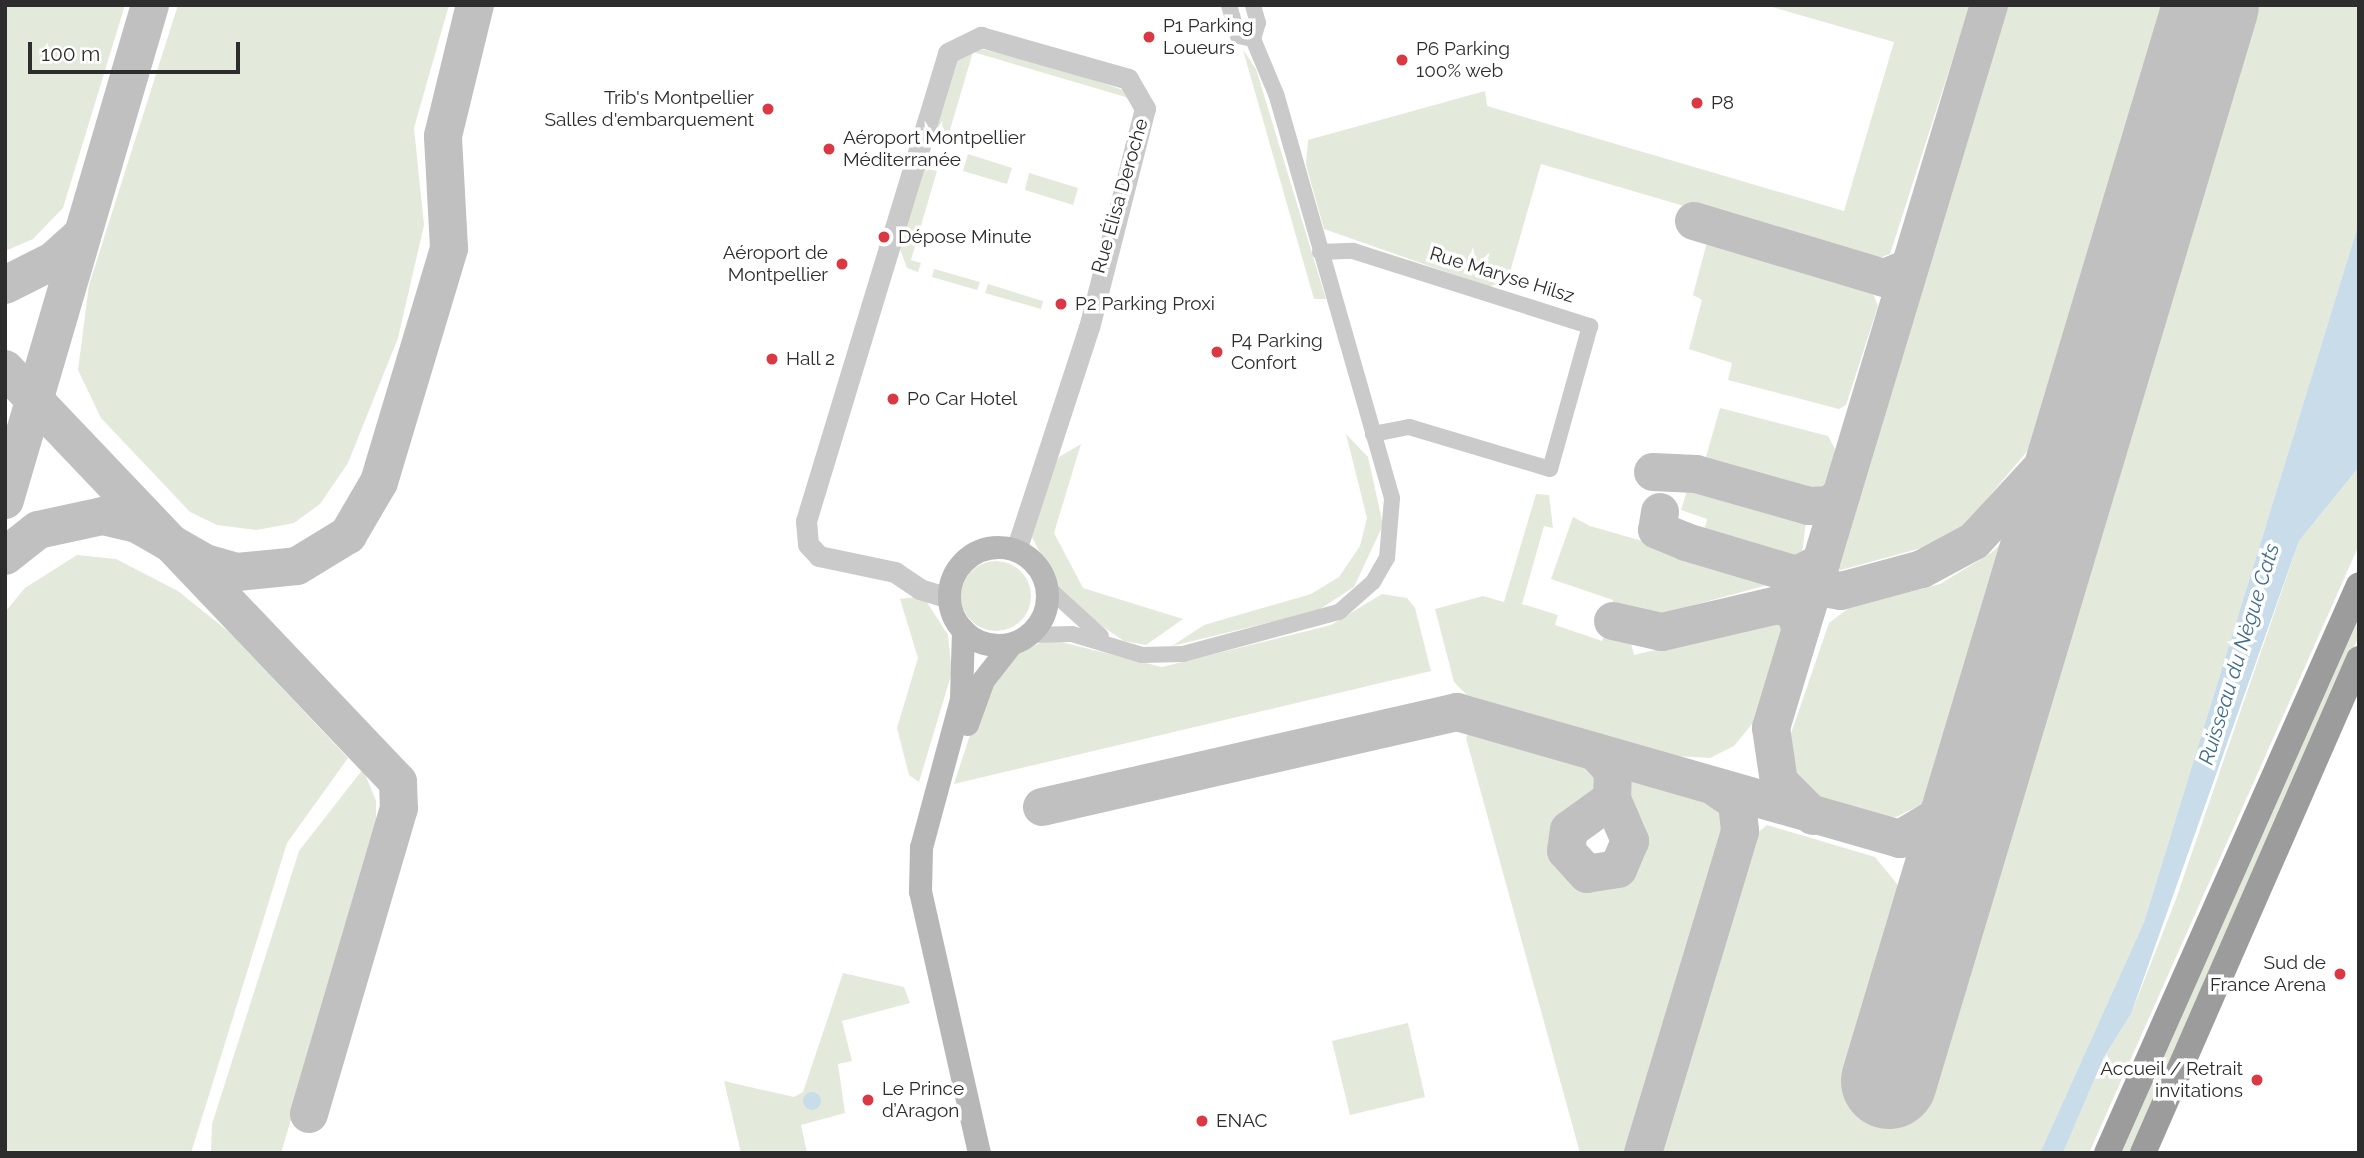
<!DOCTYPE html>
<html>
<head>
<meta charset="utf-8">
<style>
	body { margin:0 }
	#map { position:relative; width:2364px; height:1158px; overflow:hidden; background:#fff; font-family:Raleway,sans-serif }
	div>[style] { position:absolute }
	[style*='--x'] { left:calc(var(--x)*1px); top:calc(var(--y)*1px); width:calc(var(--w)*1px); rotate:calc(var(--a)*1deg) }
	.green>* { inset:0; background:#e3eadb }
	.round { border-radius:50% }
	.water>* { inset:0; background:#c8dce9 }
	.taxiway>* { height:38px; margin:-19px; padding:0 19px; transform-origin:19px; border-radius:19px; background:#c0c0c0 }
	.runway>* { height:96px; margin:-48px; padding:0 48px; transform-origin:48px; border-radius:48px; background:#c0c0c0 }
	.minor>* { height:16px; margin:-8px; padding:0 8px; transform-origin:8px; border-radius:8px; background:#cacaca }
	.tertiary>* { height:21px; margin:-10.5px; padding:0 10.5px; transform-origin:10.5px; border-radius:10.5px; background:#cacaca }
	.secondary>* { height:23px; margin:-11.5px; padding:0 11.5px; transform-origin:11.5px; border-radius:11.5px; background:#b7b7b7 }
	.secondary>.ring { margin:-11.5px; padding:0; box-sizing:content-box; background:none; border:23px solid #b7b7b7; border-radius:50% }
	.trunk>* { height:26px; margin:-13px; padding:0 13px; transform-origin:13px; border-radius:13px; background:#9c9c9c }
	.dots>* { width:19px; height:19px; translate:-50% -50%; box-sizing:border-box; border:4px solid #fff; border-radius:50% }
	span { translate:-50% -50%; white-space:nowrap; text-align:center; line-height:1.15; -webkit-text-stroke:7px #fff; paint-order:stroke }
	.poi-label { font-size:19px; color:#2d2d2d }
	.left { translate:0 -50%; text-align:left }
	.right { translate:-100% -50%; text-align:right }
	.street-label { font-size:19px; color:#2d2d2d }
	.water-label { font-size:21px; color:#406e8a; font-style:italic }
	.frame { position:absolute; inset:0; border:7px solid #2d2d2d; pointer-events:none }
	.scale { position:absolute; left:28px; top:42px; width:212px; height:32px; box-sizing:border-box; border:4px solid #2d2d2d; border-top:0; padding-left:9px; font-size:21px; line-height:24px; white-space:nowrap; color:#2d2d2d; -webkit-text-stroke:5px #fff; paint-order:stroke }
</style>
</head>
<body>
<div id="map">
	<div class="green">
		<div style="clip-path:polygon(5px 5px,125px 5px,63px 208px,33px 239px,5px 251px)"></div>
		<div style="clip-path:polygon(178px 5px,449px 5px,414px 128px,424px 225px,398px 338px,348px 463px,320px 504px,294px 523px,257px 530px,217px 525px,190px 512px,101px 418px,78px 370px,89px 285px)"></div>
		<div style="clip-path:polygon(1765px 5px,1970px 5px,1890px 254px,1871px 261px,1541px 164px,1508px 279px,1489px 287px,1324px 229px,1306px 165px,1308px 140px,1485px 91px,1487px 106px,1844px 211px,1894px 42px)"></div>
		<div style="clip-path:polygon(2004px 5px,2177px 5px,2052px 422px,1964px 526px,1925px 547px,1837px 571px)"></div>
		<div style="clip-path:polygon(2245px 5px,2359px 5px,2359px 222px,2144px 922px,2040px 1153px,1655px 1153px,1750px 839px,1767px 825px,1875px 857px,1897px 884px,1905px 915px,1858px 1071px,1920px 1090px)"></div>
		<div style="clip-path:polygon(972px 47px,1046px 64px,1126px 91px,1129px 98px,973px 52px,947px 140px,925px 133px,949px 65px)"></div>
		<div style="clip-path:polygon(1243px 50px,1256px 69px,1326px 299px,1314px 299px)"></div>
		<div style="clip-path:polygon(968px 154px,1012px 168px,1007px 184px,963px 171px)"></div>
		<div style="clip-path:polygon(915px 165px,937px 171px,911px 260px,921px 263px,918px 272px,907px 268px,895px 236px)"></div>
		<div style="clip-path:polygon(1029px 173px,1078px 188px,1073px 205px,1025px 190px)"></div>
		<div style="clip-path:polygon(1707px 242px,1872px 291px,1878px 306px,1846px 405px,1839px 409px,1728px 380px,1732px 363px,1689px 349px,1702px 300px,1693px 295px)"></div>
		<div style="clip-path:polygon(934px 269px,980px 282px,977px 290px,932px 277px)"></div>
		<div style="clip-path:polygon(988px 284px,1043px 301px,1041px 309px,985px 293px)"></div>
		<div style="clip-path:polygon(1720px 408px,1828px 436px,1835px 449px,1827px 484px,1812px 492px,1704px 464px)"></div>
		<div style="clip-path:polygon(1346px 434px,1368px 457px,1383px 525px,1354px 587px,1317px 611px,1172px 646px,1204px 625px,1311px 594px,1339px 577px,1360px 546px,1367px 518px)"></div>
		<div style="clip-path:polygon(1081px 444px,1054px 533px,1083px 588px,1183px 619px,1146px 645px,1124px 641px,1078px 610px,1059px 590px,1032px 537px,1046px 479px,1059px 457px)"></div>
		<div style="clip-path:polygon(2359px 467px,2359px 545px,2089px 1153px,2063px 1153px,2104px 1057px,2131px 1014px,2176px 899px,2299px 541px)"></div>
		<div style="clip-path:polygon(1688px 487px,1806px 522px,1801px 562px,1703px 535px,1707px 519px,1681px 510px)"></div>
		<div style="clip-path:polygon(1536px 494px,1549px 495px,1553px 528px,1544px 526px,1522px 604px,1558px 615px,1555px 625px,1602px 641px,1607px 626px,1628px 631px,1634px 655px,1787px 618px,1756px 719px,1734px 746px,1710px 758px,1675px 756px,1467px 695px,1454px 682px,1435px 609px,1483px 596px,1504px 602px)"></div>
		<div style="clip-path:polygon(1573px 517px,1590px 526px,1782px 581px,1639px 620px,1611px 611px,1613px 600px,1551px 579px)"></div>
		<div style="clip-path:polygon(2022px 523px,1941px 795px,1896px 817px,1868px 816px,1820px 800px,1799px 782px,1788px 742px,1829px 623px,1849px 608px,1940px 584px,1991px 553px)"></div>
		<div style="clip-path:polygon(77px 555px,116px 559px,178px 591px,229px 632px,348px 758px,287px 843px,191px 1153px,5px 1153px,5px 612px,25px 588px)"></div>
		<div class="round" style="left:961px;top:561px;width:70px;height:70px"></div>
		<div style="clip-path:polygon(1382px 594px,1407px 598px,1415px 608px,1431px 671px,954px 784px,982px 698px,1017px 653px,1049px 639px,1162px 667px,1331px 625px)"></div>
		<div style="clip-path:polygon(2359px 595px,2359px 636px,2131px 1153px,2114px 1153px)"></div>
		<div style="clip-path:polygon(923px 596px,948px 635px,952px 672px,919px 782px,909px 775px,897px 728px,918px 658px,900px 599px)"></div>
		<div style="clip-path:polygon(1470px 730px,1602px 770px,1594px 799px,1570px 812px,1555px 837px,1561px 865px,1582px 884px,1616px 881px,1640px 855px,1641px 835px,1625px 807px,1632px 781px,1713px 804px,1723px 816px,1727px 837px,1631px 1153px,1580px 1153px,1466px 738px)"></div>
		<div style="clip-path:polygon(363px 769px,376px 801px,376px 835px,281px 1153px,211px 1153px,212px 1124px,299px 851px)"></div>
		<div style="clip-path:polygon(843px 973px,904px 987px,910px 1003px,842px 1021px,852px 1061px,838px 1064px,845px 1113px,801px 1125px,807px 1153px,741px 1153px,724px 1081px,794px 1097px,803px 1092px)"></div>
		<div style="clip-path:polygon(1408px 1023px,1425px 1097px,1350px 1115px,1332px 1041px)"></div>
	</div>
	<div class="water">
		<div style="clip-path:polygon(2359px 222px,2359px 467px,2299px 541px,2131px 1014px,2104px 1057px,2063px 1153px,2040px 1153px,2144px 922px)"></div>
		<div class="round" style="left:803px;top:1092px;width:18px;height:18px"></div>
	</div>
	<div class="taxiway">
		<div style="--x:1694;--y:221;--w:198;--a:16.7"></div>
		<div style="--x:1884;--y:278;--w:27;--a:-22"></div>
		<div style="--x:5;--y:285;--w:54;--a:-26.6"></div>
		<div style="--x:53;--y:261;--w:38;--a:-42"></div>
		<div style="--x:5;--y:369;--w:570;--a:46.42"></div>
		<div style="--x:398;--y:782;--w:26;--a:88"></div>
		<div style="--x:399;--y:808;--w:319;--a:106.4"></div>
		<div style="--x:1653;--y:472;--w:43;--a:2.7"></div>
		<div style="--x:1696;--y:474;--w:117;--a:15.8"></div>
		<div style="--x:1809;--y:506;--w:21;--a:-3"></div>
		<div style="--x:1830;--y:505;--w:15;--a:-42"></div>
		<div style="--x:5;--y:500;--w:516;--a:-73.67"></div>
		<div style="--x:1660;--y:512;--w:18;--a:99"></div>
		<div style="--x:1657;--y:530;--w:31;--a:22"></div>
		<div style="--x:1686;--y:542;--w:116;--a:16.6"></div>
		<div style="--x:1797;--y:575;--w:27;--a:-27"></div>
		<div style="--x:5;--y:556;--w:42;--a:-38.2"></div>
		<div style="--x:38;--y:530;--w:66;--a:-12.2"></div>
		<div style="--x:103;--y:516;--w:35;--a:13"></div>
		<div style="--x:137;--y:524;--w:78;--a:29.8"></div>
		<div style="--x:205;--y:563;--w:33;--a:16"></div>
		<div style="--x:237;--y:572;--w:60;--a:-5.7"></div>
		<div style="--x:297;--y:566;--w:60;--a:-31.3"></div>
		<div style="--x:348;--y:535;--w:61;--a:-59.7"></div>
		<div style="--x:379;--y:482;--w:244;--a:-73.3"></div>
		<div style="--x:449;--y:248;--w:112;--a:-93.1"></div>
		<div style="--x:443;--y:136;--w:135;--a:-76.3"></div>
		<div style="--x:1818;--y:571;--w:18;--a:71"></div>
		<div style="--x:1824;--y:588;--w:17;--a:10"></div>
		<div style="--x:1841;--y:591;--w:84;--a:-15.2"></div>
		<div style="--x:1922;--y:569;--w:59;--a:-28.3"></div>
		<div style="--x:1974;--y:541;--w:121;--a:-47.3"></div>
		<div style="--x:2056;--y:452;--w:94;--a:-60.7"></div>
		<div style="--x:1613;--y:621;--w:50;--a:12.7"></div>
		<div style="--x:1662;--y:632;--w:119;--a:-13.1"></div>
		<div style="--x:1778;--y:605;--w:17;--a:17"></div>
		<div style="--x:1794;--y:610;--w:20;--a:70"></div>
		<div style="--x:1596;--y:752;--w:25;--a:48"></div>
		<div style="--x:1613;--y:771;--w:28;--a:92"></div>
		<div style="--x:1612;--y:799;--w:46;--a:66.8"></div>
		<div style="--x:1630;--y:841;--w:30;--a:113"></div>
		<div style="--x:1618;--y:869;--w:31;--a:171"></div>
		<div style="--x:1587;--y:874;--w:31;--a:-132"></div>
		<div style="--x:1566;--y:851;--w:21;--a:-82"></div>
		<div style="--x:1569;--y:830;--w:53;--a:-35.8"></div>
		<div style="--x:1042;--y:807;--w:426;--a:-12.9"></div>
		<div style="--x:1457;--y:712;--w:461;--a:16"></div>
		<div style="--x:1900;--y:839;--w:43;--a:-30.7"></div>
		<div style="--x:1937;--y:817;--w:104;--a:-56.8"></div>
		<div style="--x:1813;--y:816;--w:48;--a:-135"></div>
		<div style="--x:1779;--y:782;--w:55;--a:-98.4"></div>
		<div style="--x:1771;--y:728;--w:755;--a:-73.22"></div>
		<div style="--x:1643;--y:1153;--w:336;--a:-73.2"></div>
		<div style="--x:1740;--y:831;--w:29;--a:-96"></div>
		<div style="--x:1737;--y:802;--w:23;--a:-146"></div>
	</div>
	<div class="runway">
		<div style="--x:1889;--y:1081;--w:1123;--a:-73.34"></div>
	</div>
	<div class="minor">
		<div style="--x:1229;--y:5;--w:32;--a:74"></div>
		<div style="--x:1238;--y:36;--w:15;--a:11"></div>
		<div style="--x:1253;--y:39;--w:17;--a:-73"></div>
		<div style="--x:1258;--y:23;--w:19;--a:-106"></div>
		<div style="--x:1320;--y:252;--w:33;--a:-2"></div>
		<div style="--x:1353;--y:251;--w:249;--a:17.6"></div>
		<div style="--x:1590;--y:326;--w:148;--a:105.6"></div>
		<div style="--x:1550;--y:469;--w:147;--a:-163.4"></div>
		<div style="--x:1409;--y:427;--w:37;--a:169"></div>
		<div style="--x:1046;--y:586;--w:74;--a:42.3"></div>
		<div style="--x:1029;--y:635;--w:43;--a:-1.3"></div>
		<div style="--x:1072;--y:634;--w:73;--a:16.7"></div>
		<div style="--x:1142;--y:655;--w:41;--a:-1.4"></div>
		<div style="--x:1183;--y:654;--w:162;--a:-15.1"></div>
		<div style="--x:1339;--y:612;--w:45;--a:-41.4"></div>
		<div style="--x:1373;--y:582;--w:28;--a:-60"></div>
		<div style="--x:1387;--y:558;--w:60;--a:-85.2"></div>
		<div style="--x:1392;--y:498;--w:420;--a:-106"></div>
		<div style="--x:1276;--y:94;--w:60;--a:-112.7"></div>
	</div>
	<div class="tertiary">
		<div style="--x:949;--y:598;--w:30;--a:-163"></div>
		<div style="--x:920;--y:589;--w:30;--a:-146"></div>
		<div style="--x:895;--y:572;--w:78;--a:-168.1"></div>
		<div style="--x:819;--y:556;--w:16;--a:-133"></div>
		<div style="--x:808;--y:544;--w:23;--a:-95"></div>
		<div style="--x:806;--y:521;--w:489;--a:-73.1"></div>
		<div style="--x:948;--y:53;--w:37;--a:-26"></div>
		<div style="--x:981;--y:37;--w:153;--a:15.9"></div>
		<div style="--x:1128;--y:79;--w:34;--a:60"></div>
		<div style="--x:1145;--y:108;--w:226;--a:104.3"></div>
		<div style="--x:1089;--y:327;--w:236;--a:108.1"></div>
	</div>
	<div class="secondary">
		<div class="ring" style="left:949px;top:547px;width:75px;height:75px"></div>
		<div style="--x:963;--y:630;--w:69;--a:91.7"></div>
		<div style="--x:961;--y:699;--w:153;--a:105.1"></div>
		<div style="--x:921;--y:847;--w:44;--a:91.3"></div>
		<div style="--x:920;--y:891;--w:269;--a:77.3"></div>
		<div style="--x:967;--y:724;--w:47;--a:-70"></div>
		<div style="--x:983;--y:680;--w:46;--a:-52.1"></div>
	</div>
	<div class="trunk">
		<div style="--x:2107;--y:1153;--w:621;--a:-66.07"></div>
		<div style="--x:2143;--y:1153;--w:539;--a:-66.38"></div>
	</div>
	<div class="dots">
		<div style="left:1149px;top:37px;background:#db3844"></div>
		<div style="left:1402px;top:60px;background:#db3844"></div>
		<div style="left:1697px;top:103px;background:#db3844"></div>
		<div style="left:768px;top:109px;background:#db3844"></div>
		<div style="left:829px;top:149px;background:#db3844"></div>
		<div style="left:884px;top:237px;background:#db3844"></div>
		<div style="left:842px;top:264px;background:#db3844"></div>
		<div style="left:1061px;top:304px;background:#db3844"></div>
		<div style="left:1217px;top:352px;background:#db3844"></div>
		<div style="left:772px;top:359px;background:#db3844"></div>
		<div style="left:893px;top:399px;background:#db3844"></div>
		<div style="left:2340px;top:974px;background:#db3844"></div>
		<div style="left:2257px;top:1080px;background:#db3844"></div>
		<div style="left:868px;top:1100px;background:#db3844"></div>
		<div style="left:1202px;top:1121px;background:#db3844"></div>
	</div>
	<div class="poi-label">
		<span class="left" style="left:1163px;top:37px">P1 Parking<br>Loueurs</span>
		<span class="left" style="left:1416px;top:60px">P6 Parking<br>100% web</span>
		<span class="right" style="left:754px;top:109px">Trib's Montpellier<br>Salles d'embarquement</span>
		<span class="left" style="left:1711px;top:103px">P8</span>
		<span class="left" style="left:843px;top:149px">Aéroport Montpellier<br>Méditerranée</span>
		<span class="left" style="left:898px;top:237px">Dépose Minute</span>
		<span class="right" style="left:828px;top:264px">Aéroport de<br>Montpellier</span>
		<span class="left" style="left:1075px;top:304px">P2 Parking Proxi</span>
		<span class="left" style="left:1231px;top:352px">P4 Parking<br>Confort</span>
		<span class="left" style="left:786px;top:359px">Hall 2</span>
		<span class="left" style="left:907px;top:399px">P0 Car Hotel</span>
		<span class="right" style="left:2326px;top:974px">Sud de<br>France Arena</span>
		<span class="right" style="left:2243px;top:1080px">Accueil / Retrait<br>invitations</span>
		<span class="left" style="left:882px;top:1100px">Le Prince<br>d’Aragon</span>
		<span class="left" style="left:1216px;top:1121px">ENAC</span>
	</div>
	<div class="street-label">
		<span style="left:1120px;top:196px;rotate:-74deg">Rue Élisa Deroche</span>
		<span style="left:1502px;top:275px;rotate:17deg">Rue Maryse Hilsz</span>
	</div>
	<div class="water-label">
		<span style="left:2239px;top:654px;rotate:-73deg">Ruisseau du Nègue Cats</span>
	</div>
	<div class="frame"></div>
	<div class="scale">100 m</div>
</div>
</body>
</html>
